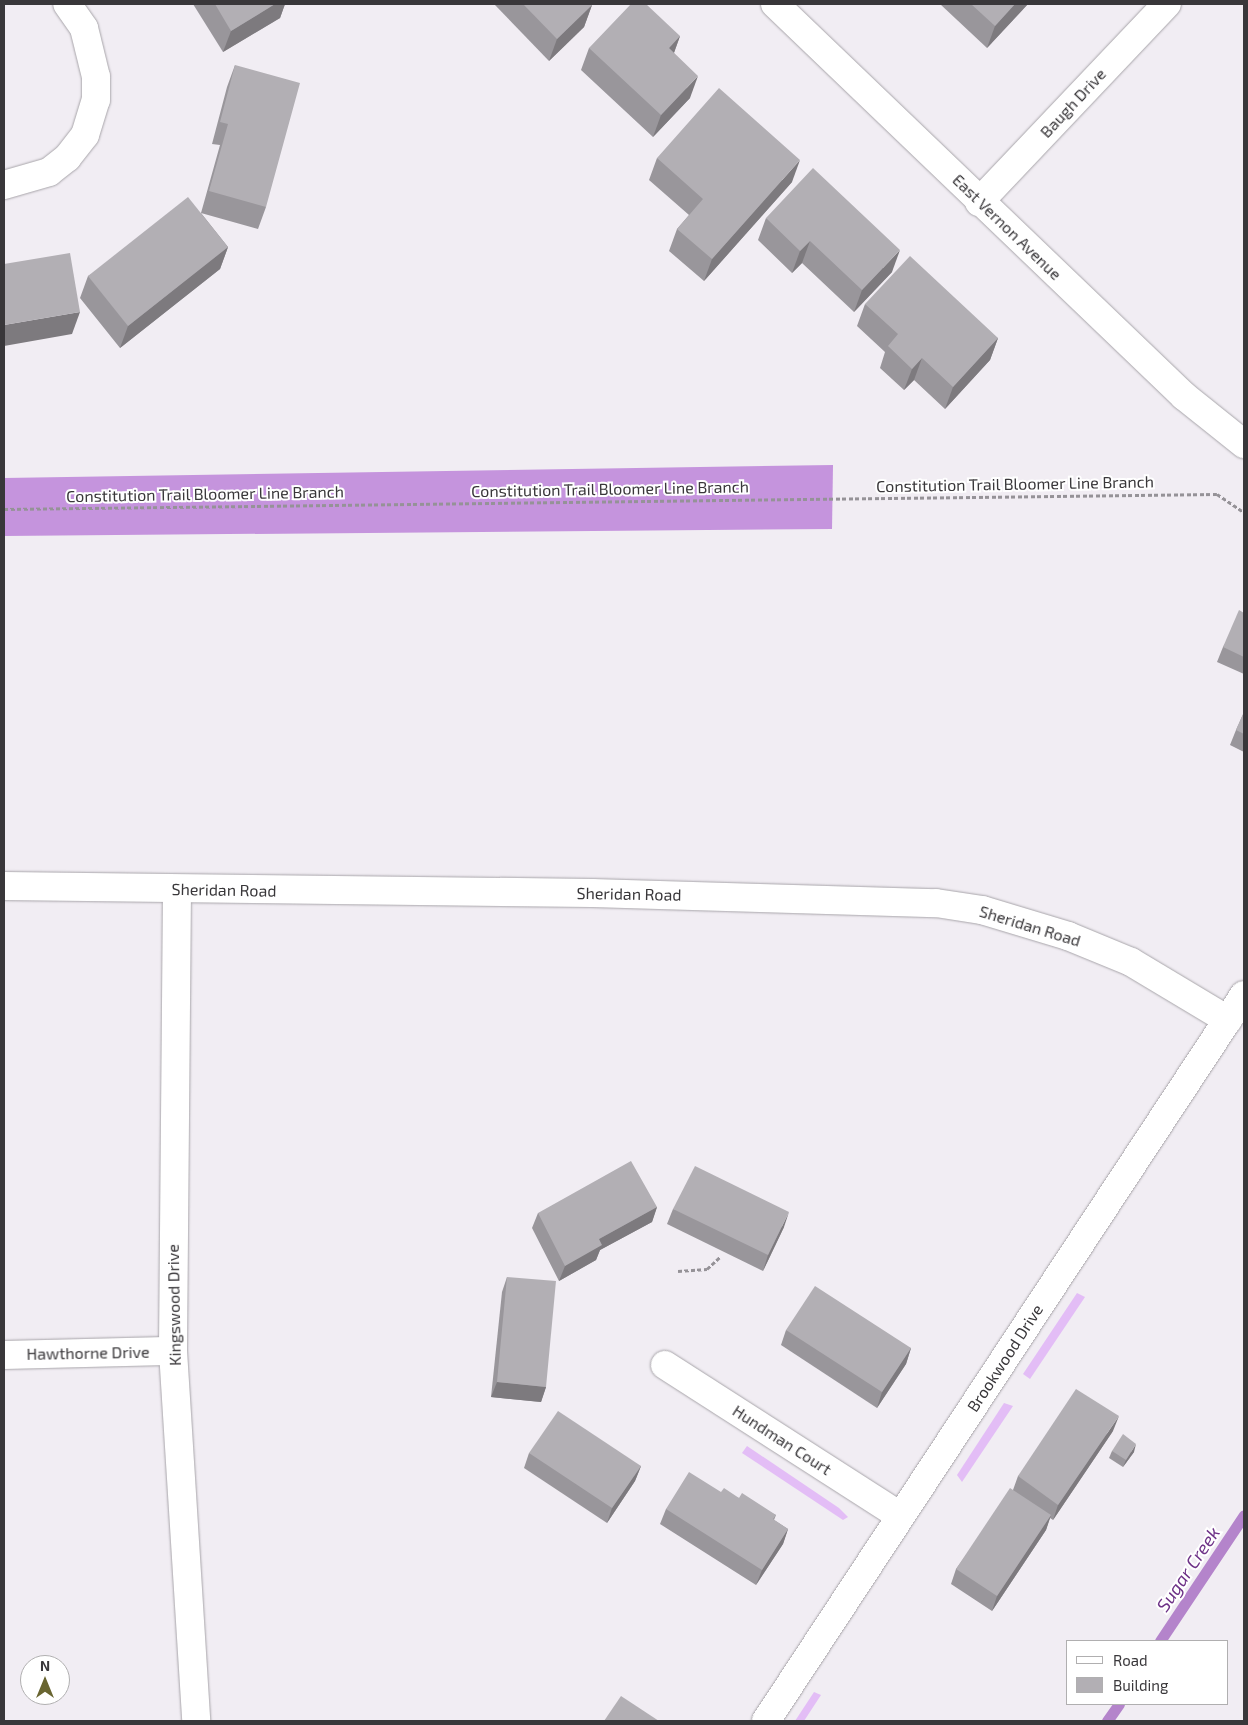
<!DOCTYPE html>
<html>
<head>
<meta charset="utf-8">
<style>
	body { margin:0 }
	#map { position:relative; width:1248px; height:1725px; overflow:hidden; background:#f1edf3; font-family:"Exo 2",sans-serif }
	div>[style] { position:absolute }
	[style*='--x'] { left:calc(var(--x)*1px); top:calc(var(--y)*1px); width:calc(var(--w)*1px); rotate:calc(var(--a)*1deg) }
	.green>* { inset:0; background:#e3bdf6 }
	.forest>* { inset:0; background:#c594dd }
	.stream>* { height:11px; margin:-5.5px; padding:0 5.5px; transform-origin:5.5px; border-radius:5.5px; background:#b484cb }
	.path>* { height:3px; margin-top:-1.5px; transform-origin:0; background:repeating-linear-gradient(90deg,#959297 0 4px,transparent 0 6.5px) }
	.roads { filter:drop-shadow(0 0 1px #a8a5aa) drop-shadow(0 0 1px #a8a5aa) }
	.minor>* { height:28px; margin:-14px; padding:0 14px; transform-origin:14px; border-radius:14px; background:#fff }
	.major>* { height:28px; margin:-14px; padding:0 14px; transform-origin:14px; border-radius:14px; background:#fff }
	.wall>* { inset:0; background:#99969b }
	.shaded-wall>* { inset:0; background:#7d7a7e }
	.building>* { inset:0; background:#b2afb4 }
	span { translate:-50% -50%; white-space:nowrap; text-align:center; line-height:1.15; -webkit-text-stroke:4px #fff; paint-order:stroke }
	.street-label { font-size:16px; color:#39373a }
	.water-label { font-size:18px; color:#6e3287; font-style:italic }
	.frame { position:absolute; inset:0; border:5px solid #39373a; pointer-events:none }
	.legend { position:absolute; left:1066px; top:1640px; width:162px; height:65px; box-sizing:border-box; background:#fff; border:1px solid #b0afb0; margin:0; padding:6px 9px; list-style:none; font-size:15px; color:#39373a }
	.legend li { display:flex; align-items:center; gap:10px; height:25px }
	.legend b { width:25px; border:1px solid #b0afb0 }
	.north { position:absolute; left:20px; top:1655px; width:50px; height:50px; box-sizing:border-box; background:#fff; border:1px solid #b0afb0; border-radius:50%; rotate:0deg; font-size:14px; font-weight:700; line-height:20px; text-align:center; color:#39373a }
	.north::after { content:''; display:block; margin:auto; width:18px; height:22px; background:#696531; clip-path:polygon(50% 0,100% 100%,50% 72%,0 100%) }
</style>
</head>
<body>
<div id="map">
	<div class="green">
		<div style="clip-path:polygon(1077px 1293px,1085px 1297px,1030px 1379px,1023px 1374px)"></div>
		<div style="clip-path:polygon(1004px 1403px,1013px 1406px,962px 1482px,957px 1475px)"></div>
		<div style="clip-path:polygon(747px 1446px,839px 1508px,848px 1517px,843px 1520px,742px 1453px)"></div>
		<div style="clip-path:polygon(814px 1692px,821px 1695px,804px 1721px,795px 1721px)"></div>
	</div>
	<div class="forest">
		<div style="clip-path:polygon(833px 465px,832px 529px,4px 536px,4px 478px)"></div>
	</div>
	<div class="stream">
		<div style="--x:1160;--y:1641;--w:151;--a:-56.3"></div>
		<div style="--x:1107;--y:1721;--w:21;--a:-55"></div>
	</div>
	<div class="path">
		<div style="--x:4;--y:509;--w:1213;--a:-0.71"></div>
		<div style="--x:1217;--y:494;--w:32;--a:34"></div>
		<div style="--x:678;--y:1271;--w:29;--a:-4"></div>
		<div style="--x:707;--y:1269;--w:19;--a:-43"></div>
	</div>
	<div class="roads">
		<div class="minor">
			<div style="--x:4;--y:185;--w:47;--a:-16.1"></div>
			<div style="--x:49;--y:172;--w:23;--a:-38"></div>
			<div style="--x:67;--y:158;--w:29;--a:-52"></div>
			<div style="--x:85;--y:135;--w:37;--a:-73"></div>
			<div style="--x:96;--y:100;--w:23;--a:-90"></div>
			<div style="--x:96;--y:77;--w:50;--a:-103.8"></div>
			<div style="--x:84;--y:28;--w:29;--a:-125"></div>
			<div style="--x:979;--y:202;--w:273;--a:-46.5"></div>
			<div style="--x:4;--y:886;--w:588;--a:0.68"></div>
			<div style="--x:592;--y:893;--w:344;--a:1.7"></div>
			<div style="--x:936;--y:903;--w:47;--a:8.7"></div>
			<div style="--x:982;--y:910;--w:90;--a:16.8"></div>
			<div style="--x:1068;--y:936;--w:68;--a:22.4"></div>
			<div style="--x:1131;--y:962;--w:113;--a:30.9"></div>
			<div style="--x:177;--y:889;--w:462;--a:90.5"></div>
			<div style="--x:173;--y:1351;--w:371;--a:86.4"></div>
			<div style="--x:4;--y:1355;--w:169;--a:-1.4"></div>
			<div style="--x:665;--y:1365;--w:279;--a:32.7"></div>
			<div style="--x:766;--y:1721;--w:869;--a:-56.64"></div>
		</div>
		<div class="major">
			<div style="--x:775;--y:4;--w:567;--a:43.78"></div>
			<div style="--x:1184;--y:396;--w:77;--a:38.7"></div>
		</div>
	</div>
	<div class="wall">
		<div style="clip-path:polygon(193px 4px,285px 4px,280px 18px,223px 52px)"></div>
		<div style="clip-path:polygon(494px 4px,592px 4px,592px 5px,584px 27px,549px 61px)"></div>
		<div style="clip-path:polygon(940px 4px,1028px 4px,987px 48px)"></div>
		<div style="clip-path:polygon(680px 36px,674px 53px,690px 98px,653px 137px,581px 70px,589px 48px)"></div>
		<div style="clip-path:polygon(235px 65px,266px 207px,258px 229px,201px 213px,228px 247px,220px 269px,120px 348px,80px 298px,88px 276px,201px 213px,220px 145px,212px 144px,227px 87px)"></div>
		<div style="clip-path:polygon(657px 158px,792px 182px,704px 281px,669px 251px,677px 229px,689px 215px,649px 180px)"></div>
		<div style="clip-path:polygon(766px 218px,892px 272px,854px 312px,802px 263px,792px 273px,758px 240px)"></div>
		<div style="clip-path:polygon(865px 304px,998px 338px,990px 360px,945px 409px,914px 380px,904px 390px,880px 368px,885px 352px,857px 326px)"></div>
		<div style="clip-path:polygon(1244px 613px,1244px 674px,1217px 662px,1223px 647px)"></div>
		<div style="clip-path:polygon(1244px 712px,1244px 752px,1230px 745px,1236px 730px)"></div>
		<div style="clip-path:polygon(657px 1207px,652px 1222px,600px 1250px,596px 1260px,559px 1281px,532px 1228px,538px 1213px)"></div>
		<div style="clip-path:polygon(673px 1209px,784px 1227px,763px 1271px,667px 1224px)"></div>
		<div style="clip-path:polygon(507px 1277px,546px 1387px,541px 1402px,491px 1397px,502px 1292px)"></div>
		<div style="clip-path:polygon(786px 1330px,911px 1348px,906px 1364px,877px 1408px,781px 1345px)"></div>
		<div style="clip-path:polygon(1113px 1431px,1053px 1520px,1050px 1518px,1046px 1530px,992px 1611px,951px 1584px,956px 1569px,1013px 1490px,1018px 1476px)"></div>
		<div style="clip-path:polygon(1112px 1451px,1134px 1452px,1123px 1467px,1109px 1458px)"></div>
		<div style="clip-path:polygon(529px 1453px,641px 1466px,635px 1481px,607px 1523px,524px 1468px)"></div>
		<div style="clip-path:polygon(721px 1492px,739px 1498px,776px 1515px,774px 1520px,788px 1529px,783px 1544px,756px 1585px,660px 1524px,666px 1509px)"></div>
	</div>
	<div class="shaded-wall">
		<div style="clip-path:polygon(275px 4px,285px 4px,280px 18px,223px 52px,231px 31px)"></div>
		<div style="clip-path:polygon(1015px 4px,1028px 4px,987px 48px,995px 26px)"></div>
		<div style="clip-path:polygon(592px 5px,584px 27px,549px 61px,557px 39px)"></div>
		<div style="clip-path:polygon(680px 36px,672px 58px,669px 48px)"></div>
		<div style="clip-path:polygon(698px 76px,690px 98px,653px 137px,661px 115px)"></div>
		<div style="clip-path:polygon(800px 160px,792px 182px,704px 281px,712px 259px)"></div>
		<div style="clip-path:polygon(810px 241px,802px 263px,792px 273px,800px 251px)"></div>
		<div style="clip-path:polygon(228px 247px,220px 269px,120px 348px,128px 326px)"></div>
		<div style="clip-path:polygon(900px 250px,892px 272px,854px 312px,862px 290px)"></div>
		<div style="clip-path:polygon(80px 312px,72px 334px,4px 346px,4px 325px)"></div>
		<div style="clip-path:polygon(998px 338px,990px 360px,945px 409px,953px 387px)"></div>
		<div style="clip-path:polygon(922px 358px,914px 380px,904px 390px,912px 369px)"></div>
		<div style="clip-path:polygon(657px 1207px,652px 1222px,600px 1250px,596px 1260px,559px 1281px,565px 1266px,599px 1239px)"></div>
		<div style="clip-path:polygon(789px 1212px,784px 1227px,763px 1271px,768px 1255px)"></div>
		<div style="clip-path:polygon(911px 1348px,906px 1364px,877px 1408px,882px 1392px)"></div>
		<div style="clip-path:polygon(497px 1382px,546px 1387px,541px 1402px,491px 1397px)"></div>
		<div style="clip-path:polygon(1119px 1416px,1113px 1431px,1053px 1520px,1058px 1505px)"></div>
		<div style="clip-path:polygon(1136px 1444px,1134px 1452px,1123px 1467px,1126px 1460px)"></div>
		<div style="clip-path:polygon(641px 1466px,635px 1481px,607px 1523px,612px 1508px)"></div>
		<div style="clip-path:polygon(1051px 1515px,1046px 1530px,992px 1611px,997px 1596px)"></div>
		<div style="clip-path:polygon(788px 1529px,783px 1544px,756px 1585px,762px 1570px)"></div>
	</div>
	<div class="building">
		<div style="clip-path:polygon(215px 4px,275px 4px,231px 31px)"></div>
		<div style="clip-path:polygon(523px 4px,592px 4px,592px 5px,557px 39px)"></div>
		<div style="clip-path:polygon(631px 4px,646px 4px,680px 36px,669px 48px,698px 76px,661px 115px,589px 48px)"></div>
		<div style="clip-path:polygon(971px 4px,1015px 4px,995px 26px)"></div>
		<div style="clip-path:polygon(235px 65px,300px 83px,266px 207px,209px 191px,228px 124px,220px 122px)"></div>
		<div style="clip-path:polygon(719px 88px,800px 160px,712px 259px,677px 229px,703px 199px,657px 158px)"></div>
		<div style="clip-path:polygon(813px 168px,900px 250px,862px 290px,810px 241px,800px 251px,766px 218px)"></div>
		<div style="clip-path:polygon(188px 197px,228px 247px,128px 326px,88px 276px)"></div>
		<div style="clip-path:polygon(70px 253px,80px 312px,4px 325px,4px 264px)"></div>
		<div style="clip-path:polygon(910px 256px,998px 338px,953px 387px,922px 358px,912px 369px,888px 346px,898px 334px,865px 304px)"></div>
		<div style="clip-path:polygon(1239px 610px,1244px 613px,1244px 657px,1223px 647px)"></div>
		<div style="clip-path:polygon(1244px 712px,1244px 734px,1236px 730px)"></div>
		<div style="clip-path:polygon(631px 1161px,657px 1207px,599px 1239px,602px 1245px,565px 1266px,538px 1213px)"></div>
		<div style="clip-path:polygon(695px 1166px,789px 1212px,768px 1255px,673px 1209px)"></div>
		<div style="clip-path:polygon(507px 1277px,556px 1281px,546px 1387px,497px 1382px)"></div>
		<div style="clip-path:polygon(815px 1286px,911px 1348px,882px 1392px,786px 1330px)"></div>
		<div style="clip-path:polygon(1076px 1389px,1119px 1416px,1058px 1505px,1018px 1476px)"></div>
		<div style="clip-path:polygon(558px 1411px,641px 1466px,612px 1508px,529px 1453px)"></div>
		<div style="clip-path:polygon(1123px 1434px,1136px 1444px,1126px 1460px,1112px 1451px)"></div>
		<div style="clip-path:polygon(689px 1472px,721px 1492px,724px 1488px,739px 1498px,742px 1493px,776px 1515px,773px 1519px,788px 1529px,762px 1570px,666px 1509px)"></div>
		<div style="clip-path:polygon(1010px 1488px,1051px 1515px,997px 1596px,956px 1569px)"></div>
		<div style="clip-path:polygon(621px 1696px,659px 1721px,604px 1721px)"></div>
	</div>
	<div class="street-label">
		<span style="left:1073px;top:103px;rotate:-47deg">Baugh Drive</span>
		<span style="left:1007px;top:227px;rotate:44deg">East Vernon Avenue</span>
		<span style="left:1015px;top:484px;rotate:-1deg">Constitution Trail Bloomer Line Branch</span>
		<span style="left:610px;top:489px;rotate:-1deg">Constitution Trail Bloomer Line Branch</span>
		<span style="left:205px;top:494px;rotate:-1deg">Constitution Trail Bloomer Line Branch</span>
		<span style="left:224px;top:890px;rotate:1deg">Sheridan Road</span>
		<span style="left:629px;top:894px;rotate:1deg">Sheridan Road</span>
		<span style="left:1030px;top:926px;rotate:17deg">Sheridan Road</span>
		<span style="left:174px;top:1305px;rotate:-91deg">Kingswood Drive</span>
		<span style="left:88px;top:1353px;rotate:-1deg">Hawthorne Drive</span>
		<span style="left:1005px;top:1358px;rotate:-57deg">Brookwood Drive</span>
		<span style="left:782px;top:1440px;rotate:33deg">Hundman Court</span>
	</div>
	<div class="water-label">
		<span style="left:1188px;top:1569px;rotate:-56deg">Sugar Creek</span>
	</div>
	<div class="frame"></div>
	<ul class="legend">
	<li><b style="height:6px;background:#fff"></b>Road</li>
	<li><b style="height:14px;background:#b2afb4"></b>Building</li>
	</ul>
	<div class="north">N</div>
</div>
</body>
</html>
